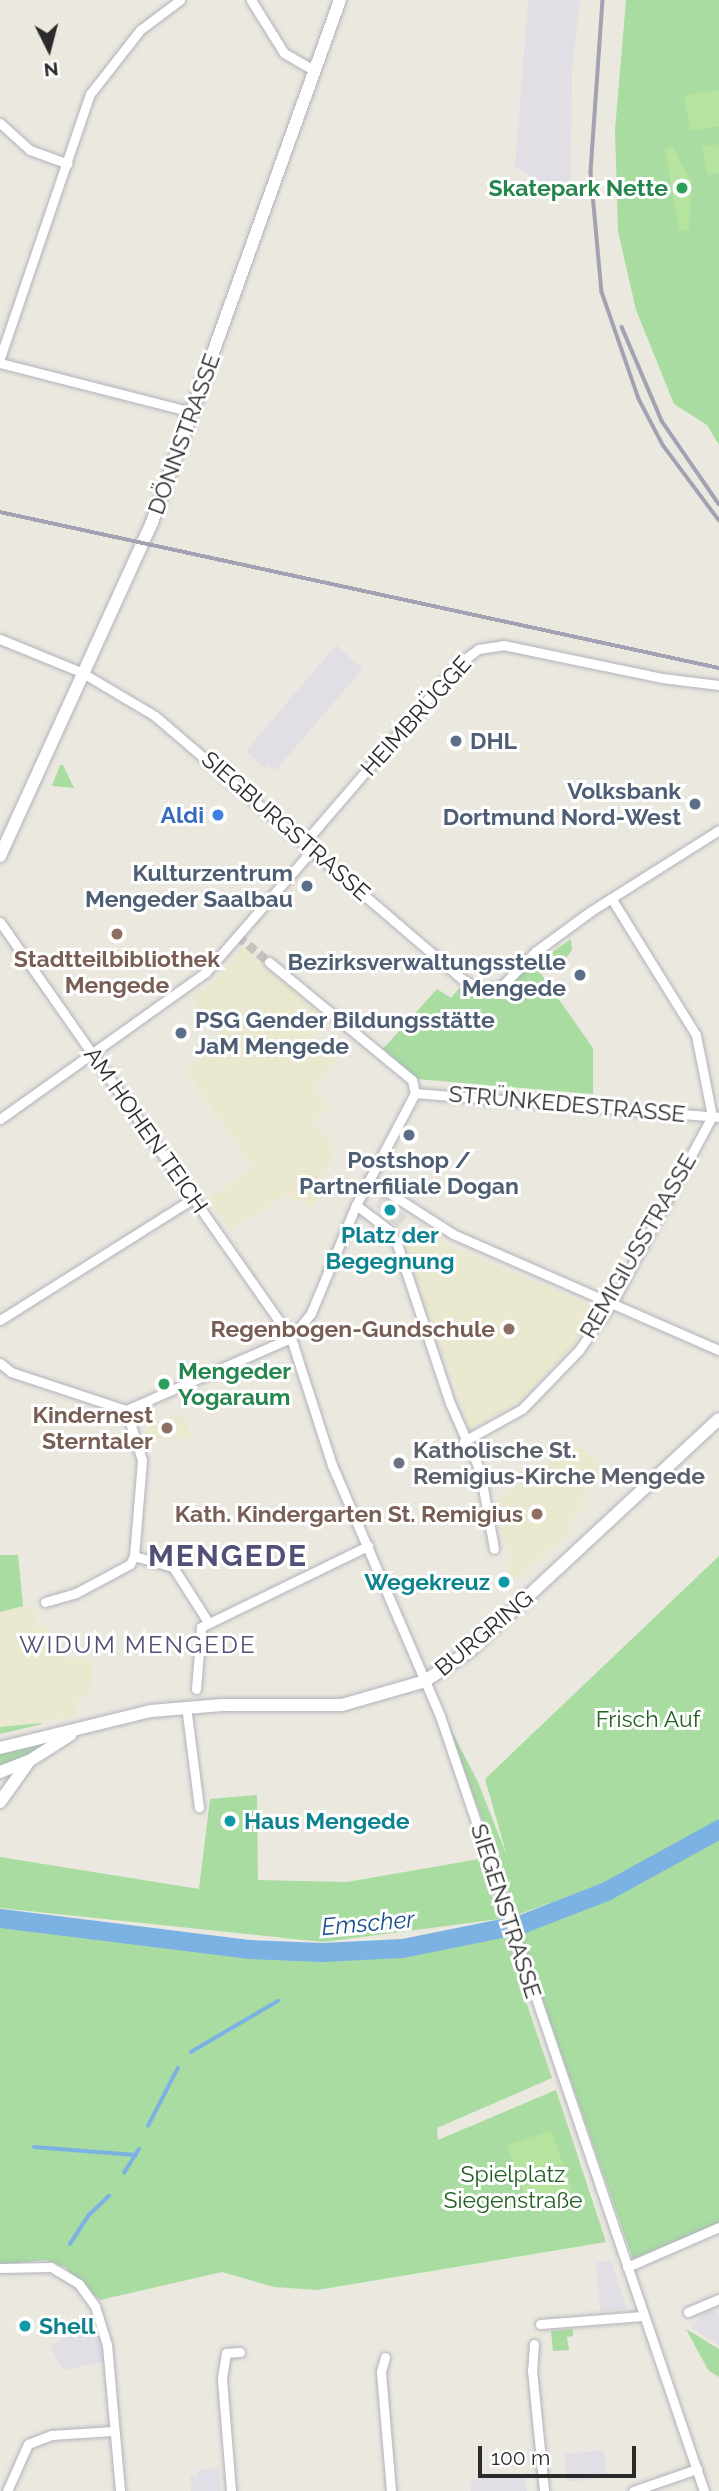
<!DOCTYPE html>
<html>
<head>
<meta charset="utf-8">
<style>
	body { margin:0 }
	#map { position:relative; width:719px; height:2491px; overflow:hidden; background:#ebe9df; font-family:Raleway,sans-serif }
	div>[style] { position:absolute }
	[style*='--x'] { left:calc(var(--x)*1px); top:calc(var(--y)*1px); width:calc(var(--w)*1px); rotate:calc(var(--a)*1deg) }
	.industrial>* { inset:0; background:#e2dee5 }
	.education>* { inset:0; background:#ebe8d0 }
	.green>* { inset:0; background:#a8dca1 }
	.pitch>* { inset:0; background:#b6e39e }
	.plaza>* { inset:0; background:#dcdbd5 }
	.stream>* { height:3.5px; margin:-1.75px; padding:0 1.75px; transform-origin:1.75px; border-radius:1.75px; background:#7cb2e3 }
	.river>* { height:19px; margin:-9.5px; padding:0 9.5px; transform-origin:9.5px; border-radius:9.5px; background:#7cb2e3 }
	.minor-tunnel>* { height:9px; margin-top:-4.5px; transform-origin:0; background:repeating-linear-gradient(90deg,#c5c3bb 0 9px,transparent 0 13.5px) }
	.roads { filter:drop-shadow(0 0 2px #b2b2bd) drop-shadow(0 0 2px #b2b2bd) }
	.minor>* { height:9px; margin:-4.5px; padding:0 4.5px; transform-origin:4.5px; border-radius:4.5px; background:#fff }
	.tertiary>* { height:12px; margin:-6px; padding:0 6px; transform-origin:6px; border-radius:6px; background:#fff }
	.secondary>* { height:12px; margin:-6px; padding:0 6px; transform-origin:6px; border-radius:6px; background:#fff }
	.rail>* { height:3.5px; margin:-1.75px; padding:0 1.75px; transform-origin:1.75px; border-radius:1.75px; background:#a3a2b3 }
	.dots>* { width:19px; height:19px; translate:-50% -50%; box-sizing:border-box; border:4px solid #fff; border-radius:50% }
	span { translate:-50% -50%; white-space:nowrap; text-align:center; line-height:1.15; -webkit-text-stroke:6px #fff; paint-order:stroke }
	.leisure-label { font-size:23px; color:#27864d; font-weight:700 }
	.right { translate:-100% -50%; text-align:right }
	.left { translate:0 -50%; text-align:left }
	.street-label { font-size:23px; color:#2b2b2b }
	.service-label { font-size:23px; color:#4e5e75; font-weight:700 }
	.shop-label { font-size:23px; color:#366cbe; font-weight:700 }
	.education-label { font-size:23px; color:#785e54; font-weight:700 }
	.culture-label { font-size:23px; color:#0d838f; font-weight:700 }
	.worship-label { font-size:23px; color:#5b616d; font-weight:700 }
	.park-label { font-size:23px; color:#226122 }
	.neighbourhood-label { font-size:24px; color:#515077; letter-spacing:2px }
	.water-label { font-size:24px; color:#1b4e8f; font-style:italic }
	.district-label { font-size:30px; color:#515077; font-weight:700; letter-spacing:2px }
	.north { position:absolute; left:14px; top:14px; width:70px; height:70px; -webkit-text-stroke:5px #fff; paint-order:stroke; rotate:174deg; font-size:19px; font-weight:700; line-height:28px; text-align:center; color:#2b2b2b }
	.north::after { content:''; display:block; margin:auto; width:24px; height:32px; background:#2b2b2b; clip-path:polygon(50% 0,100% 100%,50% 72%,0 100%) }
	.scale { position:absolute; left:478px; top:2446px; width:158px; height:32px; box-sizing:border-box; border:4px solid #2b2b2b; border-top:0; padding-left:9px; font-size:21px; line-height:24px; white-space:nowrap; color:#2b2b2b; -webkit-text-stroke:5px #fff; paint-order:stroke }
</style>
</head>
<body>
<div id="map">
	<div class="industrial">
		<div style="clip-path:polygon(528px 0,580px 0,572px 71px,571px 187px,538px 180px,515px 167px)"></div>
		<div style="clip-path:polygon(336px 645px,363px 669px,275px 771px,269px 765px,265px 769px,246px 751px)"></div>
		<div style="clip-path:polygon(611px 2260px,627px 2309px,600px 2311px,596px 2263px)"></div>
		<div style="clip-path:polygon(709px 2309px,719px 2314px,719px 2346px,691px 2327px)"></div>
		<div style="clip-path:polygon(96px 2321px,104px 2362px,63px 2370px,50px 2346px)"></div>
		<div style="clip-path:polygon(604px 2450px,607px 2478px,567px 2482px,565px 2454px)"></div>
		<div style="clip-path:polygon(219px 2468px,221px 2491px,191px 2491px,190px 2475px,198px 2475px,198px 2470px)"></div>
		<div style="clip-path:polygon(525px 2474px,527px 2491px,471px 2491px,470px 2479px)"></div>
	</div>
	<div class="education">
		<div style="clip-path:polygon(243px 947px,327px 1018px,310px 1038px,337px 1061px,313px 1089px,330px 1106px,312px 1122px,335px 1146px,314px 1207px,285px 1196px,230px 1230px,208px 1199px,252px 1167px,185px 1069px,222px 1042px,192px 998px,214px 981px)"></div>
		<div style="clip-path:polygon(424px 1227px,426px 1236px,599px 1309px,571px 1348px,520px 1401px,470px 1430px,404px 1243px)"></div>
		<div style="clip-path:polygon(180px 1413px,194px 1439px,148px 1438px,146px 1426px)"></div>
		<div style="clip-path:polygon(575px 1442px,607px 1472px,580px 1497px,587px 1505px,568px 1523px,573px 1529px,519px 1578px,510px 1578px,509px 1550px,497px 1524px,496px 1503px)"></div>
		<div style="clip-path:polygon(23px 1606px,34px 1608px,38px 1627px,49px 1627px,52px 1651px,64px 1657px,92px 1658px,91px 1694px,77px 1700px,77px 1717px,0 1727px,0 1612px)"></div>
	</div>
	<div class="green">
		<div style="clip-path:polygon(626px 0,719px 0,719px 445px,707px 425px,674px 404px,636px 310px,618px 231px,615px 130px)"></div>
		<div style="clip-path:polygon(60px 765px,63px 765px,74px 788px,52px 786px)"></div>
		<div style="clip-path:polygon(571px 939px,572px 950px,566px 958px,548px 955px)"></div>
		<div style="clip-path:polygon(532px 961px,593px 1048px,593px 1094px,417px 1079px,383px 1049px,437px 989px,451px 998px,460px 987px,474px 997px,493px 998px)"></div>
		<div style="clip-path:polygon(0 1555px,18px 1555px,23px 1606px,0 1612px)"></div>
		<div style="clip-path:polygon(719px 1556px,719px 2224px,633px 2259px,535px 1978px,520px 1984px,552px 2078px,437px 2128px,438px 2140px,556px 2090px,606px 2242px,317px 2290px,274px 2287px,222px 2272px,100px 2300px,65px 2267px,45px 2260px,0 2265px,0 1918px,250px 1949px,370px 1952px,495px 1931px,606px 1891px,653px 1866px,517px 1915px,446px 1720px,478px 1782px,507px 1856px,485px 1779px)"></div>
		<div style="clip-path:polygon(42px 1723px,42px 1724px,0 1734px,0 1727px)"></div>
		<div style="clip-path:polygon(43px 1745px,29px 1758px,0 1768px,0 1754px)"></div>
		<div style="clip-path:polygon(257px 1795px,258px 1880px,347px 1882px,479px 1859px,500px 1919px,323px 1942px,0 1908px,0 1857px,199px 1889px,210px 1799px)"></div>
		<div style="clip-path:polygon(573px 2329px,573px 2336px,567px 2337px,569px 2350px,553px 2351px,551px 2331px)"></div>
		<div style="clip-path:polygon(686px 2329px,719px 2349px,719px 2377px,708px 2370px)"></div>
	</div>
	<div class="pitch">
		<div style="clip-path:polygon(719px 90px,719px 126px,690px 131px,684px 95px)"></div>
		<div style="clip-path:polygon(719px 144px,719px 173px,707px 175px,702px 147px)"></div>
		<div style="clip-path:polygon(672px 146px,692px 183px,689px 229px,679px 231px,665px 149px)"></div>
		<div style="clip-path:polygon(551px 2130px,572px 2190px,528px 2204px,507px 2145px)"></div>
	</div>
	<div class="plaza">
		<div style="clip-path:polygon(381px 1196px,407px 1217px,397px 1227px,375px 1206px)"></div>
	</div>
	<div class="stream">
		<div style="--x:289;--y:1959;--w:8;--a:-76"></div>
		<div style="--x:191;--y:2052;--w:101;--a:-30.4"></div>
		<div style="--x:148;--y:2126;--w:65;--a:-62.7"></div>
		<div style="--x:34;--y:2147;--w:102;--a:4.5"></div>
		<div style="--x:124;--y:2173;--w:28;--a:-58"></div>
		<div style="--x:70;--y:2244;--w:33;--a:-57"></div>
		<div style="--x:88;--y:2216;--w:29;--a:-44"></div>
	</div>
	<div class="river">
		<div style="--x:0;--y:1918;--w:252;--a:7.1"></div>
		<div style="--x:250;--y:1949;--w:72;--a:2.4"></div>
		<div style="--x:322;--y:1952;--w:80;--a:-2.9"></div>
		<div style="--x:402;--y:1948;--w:121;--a:-11.4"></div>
		<div style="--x:521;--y:1924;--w:91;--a:-21.2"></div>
		<div style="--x:606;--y:1891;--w:129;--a:-28.8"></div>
	</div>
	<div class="minor-tunnel">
		<div style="--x:238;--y:936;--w:40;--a:40"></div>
	</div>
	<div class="roads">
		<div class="minor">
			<div style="--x:251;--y:0;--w:62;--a:58.1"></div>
			<div style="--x:284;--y:53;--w:36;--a:30"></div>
			<div style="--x:0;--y:123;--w:40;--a:42"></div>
			<div style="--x:30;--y:150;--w:40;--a:20.2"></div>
			<div style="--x:0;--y:358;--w:279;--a:-71.2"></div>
			<div style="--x:90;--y:94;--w:81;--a:-52"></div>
			<div style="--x:140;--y:30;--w:50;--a:-36.9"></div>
			<div style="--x:0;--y:363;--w:198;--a:14.3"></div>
			<div style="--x:0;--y:639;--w:87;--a:22.2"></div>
			<div style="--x:81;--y:672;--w:86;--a:30.7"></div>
			<div style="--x:155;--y:716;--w:404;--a:40.6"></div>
			<div style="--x:462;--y:979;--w:23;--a:29"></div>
			<div style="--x:482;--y:990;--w:19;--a:-9"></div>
			<div style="--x:501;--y:987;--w:49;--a:-45.8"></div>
			<div style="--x:535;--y:952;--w:69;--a:-36.2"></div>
			<div style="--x:591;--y:911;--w:151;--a:-32.3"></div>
			<div style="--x:304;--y:843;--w:236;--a:-49.3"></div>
			<div style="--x:458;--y:664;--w:26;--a:-36"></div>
			<div style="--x:479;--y:649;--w:24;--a:-9"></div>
			<div style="--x:503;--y:645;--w:162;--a:11.7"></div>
			<div style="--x:662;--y:678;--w:57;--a:7"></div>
			<div style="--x:0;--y:922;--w:508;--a:55.03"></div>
			<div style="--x:291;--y:1338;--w:133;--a:72.1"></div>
			<div style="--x:332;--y:1465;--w:273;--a:66.7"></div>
			<div style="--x:440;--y:1716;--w:819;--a:71.19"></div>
			<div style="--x:269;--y:962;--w:185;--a:39.5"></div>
			<div style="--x:412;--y:1080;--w:13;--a:77"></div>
			<div style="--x:415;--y:1093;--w:305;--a:4.5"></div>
			<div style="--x:0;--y:1119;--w:253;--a:-35.5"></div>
			<div style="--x:206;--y:972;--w:162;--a:-49"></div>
			<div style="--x:369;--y:1180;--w:100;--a:32.7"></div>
			<div style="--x:453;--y:1234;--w:290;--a:23.6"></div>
			<div style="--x:356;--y:1205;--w:41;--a:37.1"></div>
			<div style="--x:389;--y:1230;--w:16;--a:60"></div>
			<div style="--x:397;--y:1244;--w:168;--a:71.6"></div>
			<div style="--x:450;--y:1403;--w:74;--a:66.2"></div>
			<div style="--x:480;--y:1471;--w:79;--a:79.8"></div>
			<div style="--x:0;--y:1320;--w:229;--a:-32.2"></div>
			<div style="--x:0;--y:1363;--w:14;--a:39"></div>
			<div style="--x:11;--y:1372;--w:121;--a:18.3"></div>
			<div style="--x:126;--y:1410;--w:180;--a:-23.6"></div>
			<div style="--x:291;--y:1338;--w:32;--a:-51"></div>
			<div style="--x:311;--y:1313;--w:117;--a:-67.4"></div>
			<div style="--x:356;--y:1205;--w:127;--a:-62.2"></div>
			<div style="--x:464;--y:1441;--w:66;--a:-28.9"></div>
			<div style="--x:522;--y:1409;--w:82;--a:-46"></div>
			<div style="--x:579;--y:1350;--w:60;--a:-55.2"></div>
			<div style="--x:613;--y:1301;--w:210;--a:-61.8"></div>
			<div style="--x:712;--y:1116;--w:83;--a:-101.2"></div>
			<div style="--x:696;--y:1035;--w:161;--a:-121.8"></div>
			<div style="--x:134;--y:1556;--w:41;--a:15.8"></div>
			<div style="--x:173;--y:1567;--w:65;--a:57.5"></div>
			<div style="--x:45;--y:1602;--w:32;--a:-16"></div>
			<div style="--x:76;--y:1593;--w:61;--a:-28.2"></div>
			<div style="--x:130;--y:1564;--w:9;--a:-63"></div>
			<div style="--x:134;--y:1556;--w:96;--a:-85.2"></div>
			<div style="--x:142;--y:1460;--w:52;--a:-107.7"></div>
			<div style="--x:196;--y:1689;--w:62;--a:-85.4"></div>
			<div style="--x:201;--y:1627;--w:186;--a:-25.9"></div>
			<div style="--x:186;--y:1706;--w:102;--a:82.7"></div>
			<div style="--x:627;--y:2267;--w:100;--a:-23.5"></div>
			<div style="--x:0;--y:2268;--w:51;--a:-1.1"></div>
			<div style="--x:51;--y:2267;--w:33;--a:31"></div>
			<div style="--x:79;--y:2284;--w:27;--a:54"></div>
			<div style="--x:95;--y:2306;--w:41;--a:72.9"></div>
			<div style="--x:107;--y:2345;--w:147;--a:84.9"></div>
			<div style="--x:688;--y:2312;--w:34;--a:-23"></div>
			<div style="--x:540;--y:2324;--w:103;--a:-4.4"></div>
			<div style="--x:534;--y:2344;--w:26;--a:94"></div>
			<div style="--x:532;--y:2370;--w:122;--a:84.3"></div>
			<div style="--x:385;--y:2357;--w:16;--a:105"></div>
			<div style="--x:381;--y:2372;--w:119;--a:85.2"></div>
			<div style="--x:7;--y:2491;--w:51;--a:-65.9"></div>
			<div style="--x:28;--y:2444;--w:25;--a:-21"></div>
			<div style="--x:51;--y:2435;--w:62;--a:-3.7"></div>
			<div style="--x:231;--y:2491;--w:113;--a:-94.6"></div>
			<div style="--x:222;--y:2378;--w:25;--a:-81"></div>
			<div style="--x:226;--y:2353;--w:14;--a:-4"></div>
			<div style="--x:633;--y:2491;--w:68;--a:-19"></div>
		</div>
		<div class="tertiary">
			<div style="--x:0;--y:856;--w:364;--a:-65.5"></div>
			<div style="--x:151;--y:525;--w:558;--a:-70.2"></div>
		</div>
		<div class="secondary">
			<div style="--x:0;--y:1748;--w:155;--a:-13.8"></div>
			<div style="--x:151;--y:1711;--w:71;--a:-4.8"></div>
			<div style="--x:222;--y:1705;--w:120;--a:0"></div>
			<div style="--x:342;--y:1705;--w:86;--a:-16.1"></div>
			<div style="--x:425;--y:1681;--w:52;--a:-34"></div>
			<div style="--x:468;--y:1652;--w:342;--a:-42.9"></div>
			<div style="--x:0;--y:1772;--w:31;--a:-21"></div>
			<div style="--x:29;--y:1761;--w:49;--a:-32.4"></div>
			<div style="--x:0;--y:1802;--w:47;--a:-54.6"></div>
		</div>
	</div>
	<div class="rail">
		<div style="--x:603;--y:0;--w:172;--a:94"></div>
		<div style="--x:591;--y:172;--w:121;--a:84.8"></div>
		<div style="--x:602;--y:292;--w:113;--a:70.9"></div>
		<div style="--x:639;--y:399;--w:52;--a:62.4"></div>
		<div style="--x:663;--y:445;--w:94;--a:53.3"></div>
		<div style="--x:622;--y:327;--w:102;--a:66.9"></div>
		<div style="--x:662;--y:421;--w:101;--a:55.5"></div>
		<div style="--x:0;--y:512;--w:736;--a:12.24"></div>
	</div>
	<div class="dots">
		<div style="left:682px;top:188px;background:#2e9e5b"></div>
		<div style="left:456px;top:741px;background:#5c6f8a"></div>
		<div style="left:695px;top:804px;background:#5c6f8a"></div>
		<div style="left:218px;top:815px;background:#3f7fe0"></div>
		<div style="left:307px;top:886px;background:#5c6f8a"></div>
		<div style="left:117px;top:934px;background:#8d6e63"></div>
		<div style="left:580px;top:975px;background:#5c6f8a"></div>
		<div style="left:181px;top:1033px;background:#5c6f8a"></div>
		<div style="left:409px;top:1135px;background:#5c6f8a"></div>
		<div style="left:390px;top:1210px;background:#0f9aa8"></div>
		<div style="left:509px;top:1329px;background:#8d6e63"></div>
		<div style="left:164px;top:1384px;background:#2e9e5b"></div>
		<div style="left:167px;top:1428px;background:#8d6e63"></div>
		<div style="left:399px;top:1463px;background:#6b7280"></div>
		<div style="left:537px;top:1514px;background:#8d6e63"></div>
		<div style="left:504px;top:1582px;background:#0f9aa8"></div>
		<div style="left:230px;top:1821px;background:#0f9aa8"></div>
		<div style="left:25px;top:2326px;background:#0f9aa8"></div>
	</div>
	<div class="leisure-label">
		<span class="right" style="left:668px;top:188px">Skatepark Nette</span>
		<span class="left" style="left:178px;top:1384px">Mengeder<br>Yogaraum</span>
	</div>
	<div class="street-label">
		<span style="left:184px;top:434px;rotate:-70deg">DÖNNSTRASSE</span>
		<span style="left:416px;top:716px;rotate:-48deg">HEIMBRÜGGE</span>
		<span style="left:286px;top:826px;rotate:41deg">SIEGBURGSTRASSE</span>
		<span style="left:567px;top:1104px;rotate:5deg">STRÜNKEDESTRASSE</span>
		<span style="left:146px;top:1130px;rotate:55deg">AM HOHEN TEICH</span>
		<span style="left:638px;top:1246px;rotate:-60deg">REMIGIUSSTRASSE</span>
		<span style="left:484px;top:1633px;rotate:-40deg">BURGRING</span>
		<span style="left:506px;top:1911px;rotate:72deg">SIEGENSTRASSE</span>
	</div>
	<div class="service-label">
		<span class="left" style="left:470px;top:741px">DHL</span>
		<span class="right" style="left:681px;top:804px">Volksbank<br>Dortmund Nord-West</span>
		<span class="right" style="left:293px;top:886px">Kulturzentrum<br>Mengeder Saalbau</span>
		<span class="right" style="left:566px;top:975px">Bezirksverwaltungsstelle<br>Mengede</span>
		<span class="left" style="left:195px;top:1033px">PSG Gender Bildungsstätte<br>JaM Mengede</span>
		<span style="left:409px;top:1173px">Postshop /<br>Partnerfiliale Dogan</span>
	</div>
	<div class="shop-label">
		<span class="right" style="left:204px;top:815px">Aldi</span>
	</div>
	<div class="education-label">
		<span style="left:117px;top:972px">Stadtteilbibliothek<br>Mengede</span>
		<span class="right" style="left:495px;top:1329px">Regenbogen-Gundschule</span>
		<span class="right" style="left:153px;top:1428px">Kindernest<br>Sterntaler</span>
		<span class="right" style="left:523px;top:1514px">Kath. Kindergarten St. Remigius</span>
	</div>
	<div class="culture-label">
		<span style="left:390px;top:1248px">Platz der<br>Begegnung</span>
		<span class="right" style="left:490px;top:1582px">Wegekreuz</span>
		<span class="left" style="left:244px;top:1821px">Haus Mengede</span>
		<span class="left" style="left:39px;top:2326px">Shell</span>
	</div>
	<div class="worship-label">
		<span class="left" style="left:413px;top:1463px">Katholische St.<br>Remigius-Kirche Mengede</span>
	</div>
	<div class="park-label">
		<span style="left:648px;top:1719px">Frisch Auf</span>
		<span style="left:513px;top:2187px">Spielplatz<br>Siegenstraße</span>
	</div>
	<div class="neighbourhood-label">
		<span style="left:138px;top:1645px">WIDUM MENGEDE</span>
	</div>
	<div class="water-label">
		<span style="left:368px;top:1923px;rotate:-5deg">Emscher</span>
	</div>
	<div class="district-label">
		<span style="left:228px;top:1556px">MENGEDE</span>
	</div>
	<div class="north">N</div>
	<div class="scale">100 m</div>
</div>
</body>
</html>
